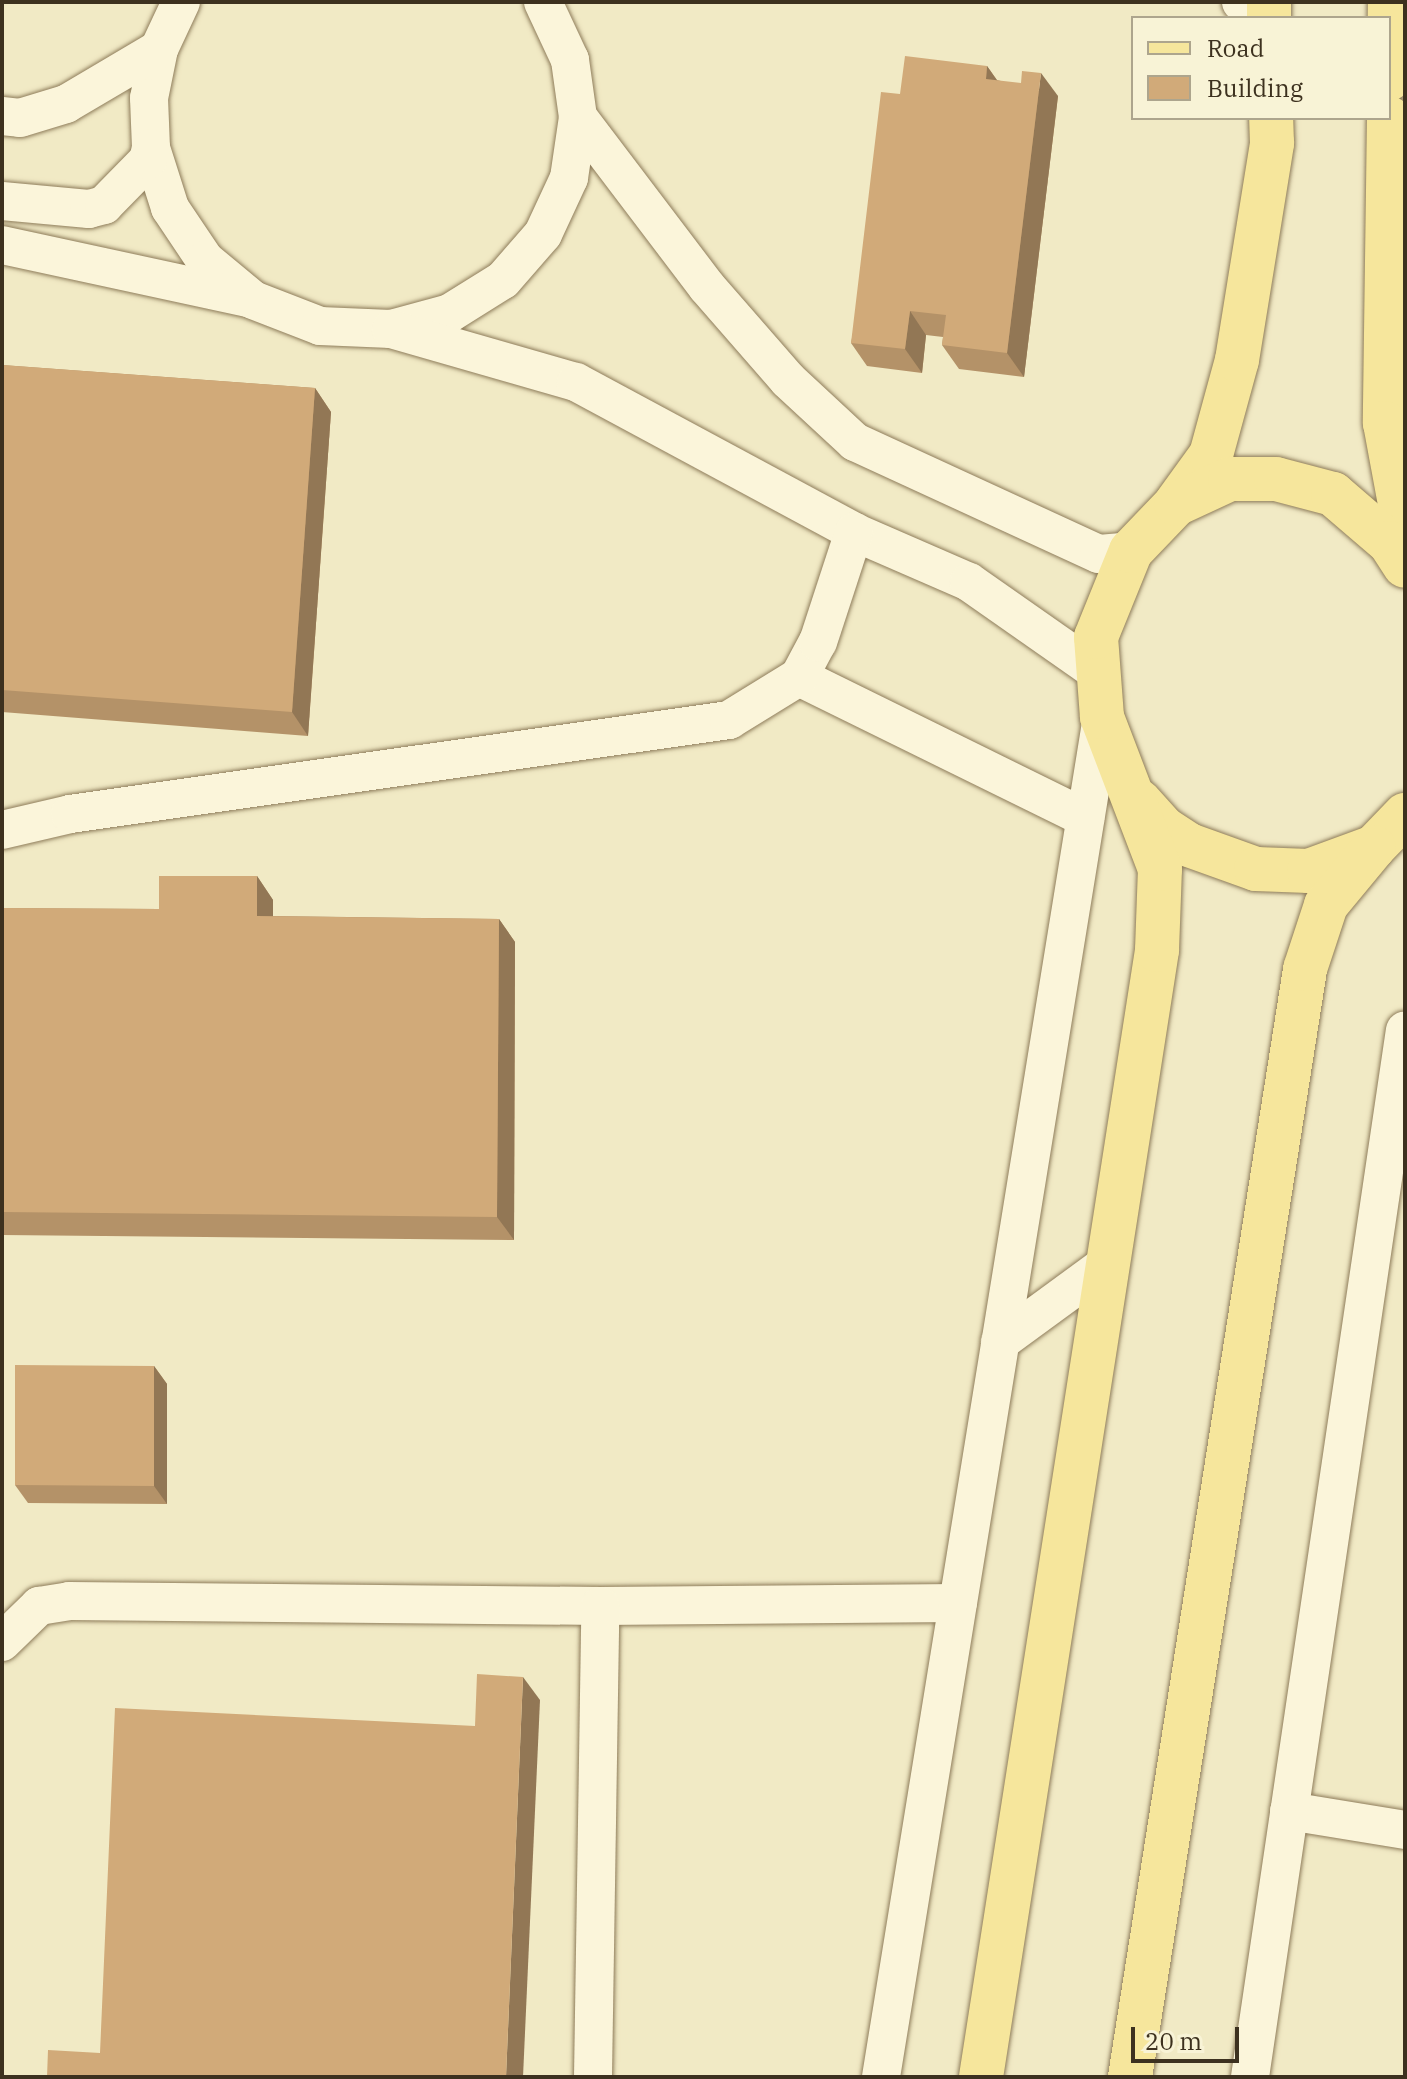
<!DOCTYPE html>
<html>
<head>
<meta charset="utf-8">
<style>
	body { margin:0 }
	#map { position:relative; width:1407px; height:2079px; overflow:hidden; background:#f1eac5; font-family:"IBM Plex Serif",serif }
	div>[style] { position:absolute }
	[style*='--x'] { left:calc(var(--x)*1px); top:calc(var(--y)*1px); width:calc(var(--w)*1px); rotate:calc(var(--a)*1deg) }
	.roads { filter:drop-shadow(0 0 2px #8e7c5a) drop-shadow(0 0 2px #8e7c5a) }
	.minor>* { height:38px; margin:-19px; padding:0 19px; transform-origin:19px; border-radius:19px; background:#fbf5da }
	.major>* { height:44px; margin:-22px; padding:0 22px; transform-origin:22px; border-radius:22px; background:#f6e69c }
	.wall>* { inset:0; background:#b49268 }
	.shaded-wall>* { inset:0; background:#927755 }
	.building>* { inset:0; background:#d1aa79 }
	span { translate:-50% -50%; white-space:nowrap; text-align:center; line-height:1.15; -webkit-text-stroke:6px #f8f3d6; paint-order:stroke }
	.frame { position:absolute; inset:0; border:4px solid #3d311f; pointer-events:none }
	.legend { position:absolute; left:1131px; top:16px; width:260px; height:104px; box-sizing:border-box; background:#f8f3d6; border:2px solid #ada58d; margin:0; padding:10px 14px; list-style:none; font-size:24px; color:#3d311f }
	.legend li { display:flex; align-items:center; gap:16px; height:40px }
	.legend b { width:40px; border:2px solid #ada58d }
	.scale { position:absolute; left:1131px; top:2027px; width:108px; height:36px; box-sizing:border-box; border:4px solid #3d311f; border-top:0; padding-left:10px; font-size:24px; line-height:28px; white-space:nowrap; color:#3d311f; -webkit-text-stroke:6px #f8f3d6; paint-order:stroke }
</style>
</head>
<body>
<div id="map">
	<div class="roads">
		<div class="minor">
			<div style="--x:181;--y:2;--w:52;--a:115.1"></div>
			<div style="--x:159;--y:49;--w:50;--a:101.5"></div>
			<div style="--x:149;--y:98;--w:50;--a:87.7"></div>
			<div style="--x:151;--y:148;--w:63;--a:72.4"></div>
			<div style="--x:170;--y:208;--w:63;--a:56.1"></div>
			<div style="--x:205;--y:260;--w:62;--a:39.8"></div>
			<div style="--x:253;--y:300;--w:72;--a:21.2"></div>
			<div style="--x:320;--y:326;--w:71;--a:2.4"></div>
			<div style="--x:391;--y:329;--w:61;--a:-15.2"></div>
			<div style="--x:450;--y:313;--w:62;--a:-31.9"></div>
			<div style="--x:503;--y:280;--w:61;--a:-49"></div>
			<div style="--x:543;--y:234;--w:62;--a:-65.1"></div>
			<div style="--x:569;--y:178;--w:62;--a:-81.6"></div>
			<div style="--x:578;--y:117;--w:58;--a:-98"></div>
			<div style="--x:570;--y:60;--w:64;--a:-115"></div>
			<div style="--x:1241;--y:2;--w:26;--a:37"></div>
			<div style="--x:2;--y:116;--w:18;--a:6"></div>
			<div style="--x:20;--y:118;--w:48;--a:-16.9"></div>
			<div style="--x:66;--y:104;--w:108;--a:-30.6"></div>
			<div style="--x:578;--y:117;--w:213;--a:52.8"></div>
			<div style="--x:707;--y:287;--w:123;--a:48.9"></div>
			<div style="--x:788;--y:380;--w:91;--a:42.8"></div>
			<div style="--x:855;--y:442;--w:268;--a:24.7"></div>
			<div style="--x:1099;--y:554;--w:32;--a:-5"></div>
			<div style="--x:2;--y:201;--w:87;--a:5.3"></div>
			<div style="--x:89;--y:209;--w:16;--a:-15"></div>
			<div style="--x:104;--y:205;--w:63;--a:-45.6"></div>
			<div style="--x:148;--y:160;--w:12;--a:-76"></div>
			<div style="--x:2;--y:245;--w:251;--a:12.2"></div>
			<div style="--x:391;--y:329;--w:192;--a:16"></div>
			<div style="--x:576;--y:382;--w:316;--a:28.3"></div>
			<div style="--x:854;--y:532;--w:125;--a:23.5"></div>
			<div style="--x:969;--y:582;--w:159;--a:35"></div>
			<div style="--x:799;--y:677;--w:319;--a:26.2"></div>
			<div style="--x:2;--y:830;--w:70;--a:-13.2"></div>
			<div style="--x:70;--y:814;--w:666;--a:-8.12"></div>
			<div style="--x:729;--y:720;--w:82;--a:-31.6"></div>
			<div style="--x:799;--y:677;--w:40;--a:-62"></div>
			<div style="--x:818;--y:642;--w:116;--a:-71.9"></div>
			<div style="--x:1000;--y:1342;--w:134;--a:-36.2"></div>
			<div style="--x:2;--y:1642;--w:52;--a:-44.2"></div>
			<div style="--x:39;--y:1606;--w:30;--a:-9"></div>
			<div style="--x:69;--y:1601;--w:531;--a:0.54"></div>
			<div style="--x:600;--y:1606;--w:358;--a:-0.5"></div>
			<div style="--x:1289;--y:1811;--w:118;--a:9.3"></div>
			<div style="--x:593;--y:2077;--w:471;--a:-89.1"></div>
			<div style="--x:881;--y:2077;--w:1378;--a:-80.77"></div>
			<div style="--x:1250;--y:2077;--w:1058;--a:-81.58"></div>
		</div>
		<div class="major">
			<div style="--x:1269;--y:18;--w:16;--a:-90"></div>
			<div style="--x:1389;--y:79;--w:77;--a:-89.3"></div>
			<div style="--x:1389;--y:118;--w:305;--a:90.8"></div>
			<div style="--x:1385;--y:423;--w:110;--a:79.5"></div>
			<div style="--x:1177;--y:502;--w:58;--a:-54.1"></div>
			<div style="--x:1211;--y:455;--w:98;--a:-74.7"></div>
			<div style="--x:1237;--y:360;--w:220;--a:-80.8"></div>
			<div style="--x:1272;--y:143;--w:25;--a:-92"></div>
			<div style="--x:1139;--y:801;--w:36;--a:48"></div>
			<div style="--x:1163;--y:828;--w:31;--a:33"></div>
			<div style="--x:1189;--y:845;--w:71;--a:19.7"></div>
			<div style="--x:1256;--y:869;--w:53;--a:2.2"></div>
			<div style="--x:1309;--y:871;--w:69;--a:-20.3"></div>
			<div style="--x:1374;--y:847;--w:45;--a:-45.9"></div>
			<div style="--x:981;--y:2077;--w:1141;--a:-81.12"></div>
			<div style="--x:1157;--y:950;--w:81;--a:-87.9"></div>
			<div style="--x:1160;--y:869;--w:163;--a:-110.9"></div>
			<div style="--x:1102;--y:717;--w:80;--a:-94.3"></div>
			<div style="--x:1096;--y:637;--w:93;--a:-67.9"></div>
			<div style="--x:1131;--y:551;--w:65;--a:-46.2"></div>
			<div style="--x:1176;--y:504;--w:60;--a:-24.8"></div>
			<div style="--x:1230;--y:479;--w:46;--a:0"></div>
			<div style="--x:1276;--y:479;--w:59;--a:14.7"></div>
			<div style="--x:1333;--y:494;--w:75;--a:40.7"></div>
			<div style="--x:1390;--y:543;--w:27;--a:57"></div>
			<div style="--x:1130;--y:2077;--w:1122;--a:-81.02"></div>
			<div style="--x:1305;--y:969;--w:67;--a:-71.8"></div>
			<div style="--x:1326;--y:905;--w:75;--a:-50.4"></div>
		</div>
	</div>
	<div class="wall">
		<div style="clip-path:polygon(987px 66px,997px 80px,1058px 96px,1024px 377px,959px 369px,942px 345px,943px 337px,926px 335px,922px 373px,867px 366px,851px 343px,900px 94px)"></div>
		<div style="clip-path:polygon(2px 365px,315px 388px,331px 412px,308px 736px,2px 712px)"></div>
		<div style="clip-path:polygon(257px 876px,273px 900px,273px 916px,499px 919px,515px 942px,514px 1240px,2px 1235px,2px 908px,159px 909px)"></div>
		<div style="clip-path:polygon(154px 1366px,167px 1384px,167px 1504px,28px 1503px,15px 1485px)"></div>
	</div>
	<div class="shaded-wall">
		<div style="clip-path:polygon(987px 66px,1003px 89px,986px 79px)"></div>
		<div style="clip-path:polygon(1041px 73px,1058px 96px,1024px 377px,1007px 353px)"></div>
		<div style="clip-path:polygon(910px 311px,926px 335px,922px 373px,905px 349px)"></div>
		<div style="clip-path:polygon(315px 388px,331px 412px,308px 736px,292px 712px)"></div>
		<div style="clip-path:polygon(257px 876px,273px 900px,273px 940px,257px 916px)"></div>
		<div style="clip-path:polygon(499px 919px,515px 942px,514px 1240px,497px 1217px)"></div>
		<div style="clip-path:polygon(154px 1366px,167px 1384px,167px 1504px,154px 1486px)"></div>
		<div style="clip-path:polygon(523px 1677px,540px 1700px,523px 2077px,506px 2077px)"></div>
	</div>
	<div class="building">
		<div style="clip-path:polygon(905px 56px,987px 66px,986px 79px,1021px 83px,1022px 71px,1041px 73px,1007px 353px,942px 345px,946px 315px,910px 311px,905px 349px,851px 343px,881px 92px,900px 94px)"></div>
		<div style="clip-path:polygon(2px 365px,315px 388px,292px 712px,2px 690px)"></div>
		<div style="clip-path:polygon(159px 876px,257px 876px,257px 916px,499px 919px,497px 1217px,2px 1212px,2px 908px,159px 909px)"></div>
		<div style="clip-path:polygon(15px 1365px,154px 1366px,154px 1486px,15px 1485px)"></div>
		<div style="clip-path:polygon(477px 1674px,523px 1677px,506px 2077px,47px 2077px,48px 2050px,100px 2053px,115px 1708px,475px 1726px)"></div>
	</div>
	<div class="frame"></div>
	<ul class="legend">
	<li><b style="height:10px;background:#f6e69c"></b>Road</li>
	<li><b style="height:22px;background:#d1aa79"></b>Building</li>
	</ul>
	<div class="scale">20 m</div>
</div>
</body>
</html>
